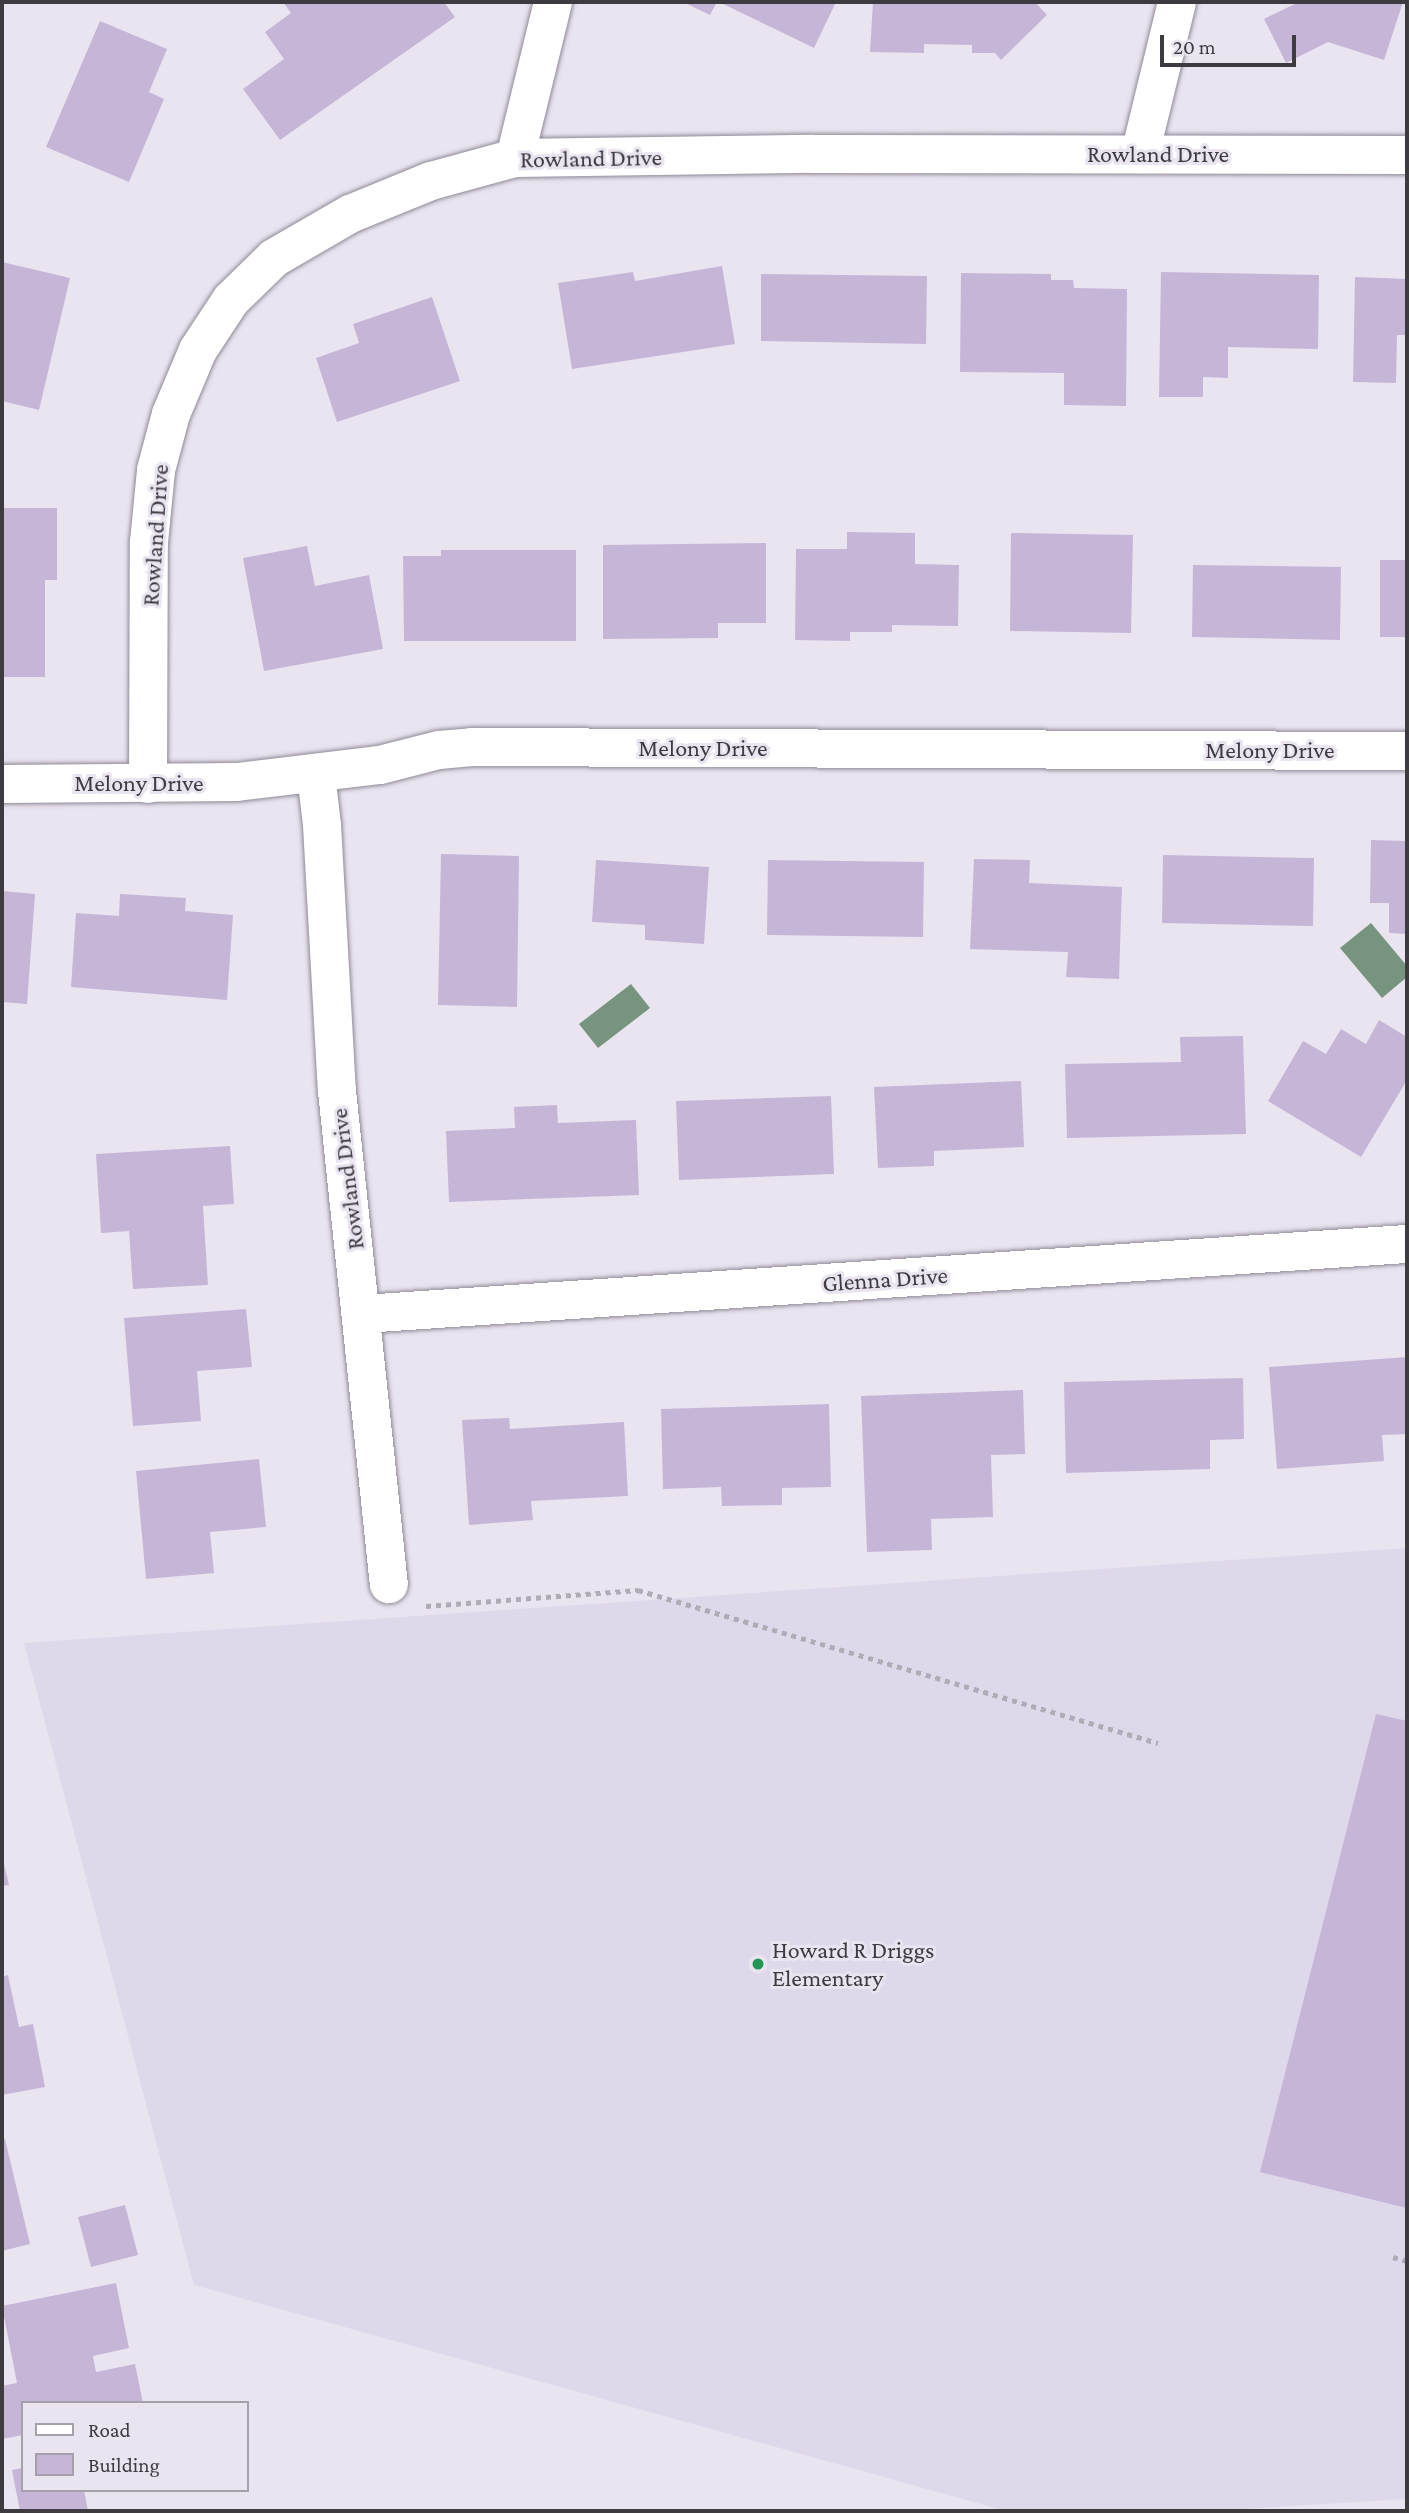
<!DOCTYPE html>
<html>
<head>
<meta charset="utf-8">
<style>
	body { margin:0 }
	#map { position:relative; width:1409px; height:2513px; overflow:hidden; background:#eae4f1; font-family:"Crimson Pro",serif }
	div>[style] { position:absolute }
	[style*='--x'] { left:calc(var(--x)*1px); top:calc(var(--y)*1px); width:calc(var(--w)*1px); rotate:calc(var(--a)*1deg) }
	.built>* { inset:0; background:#dfd7ea }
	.water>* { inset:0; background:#77957e }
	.building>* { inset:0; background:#c5b6d7 }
	.path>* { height:4.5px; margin-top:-2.25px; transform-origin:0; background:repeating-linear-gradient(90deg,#b0abb5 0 5px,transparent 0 10px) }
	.roads { filter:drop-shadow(0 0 2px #8f8a96) drop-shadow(0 0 2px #8f8a96) }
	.minor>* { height:38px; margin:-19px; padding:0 19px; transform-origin:19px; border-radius:19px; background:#fff }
	.dots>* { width:19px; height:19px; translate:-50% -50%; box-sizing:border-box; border:4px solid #eae4f1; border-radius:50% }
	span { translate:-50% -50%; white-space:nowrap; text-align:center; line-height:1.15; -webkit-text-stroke:6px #eae4f1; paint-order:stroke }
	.street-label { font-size:24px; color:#3d3b40 }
	.poi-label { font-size:24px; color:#3d3b40 }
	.left { translate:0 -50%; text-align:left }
	.frame { position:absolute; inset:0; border:4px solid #3d3b40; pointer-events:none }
	.legend { position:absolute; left:21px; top:2401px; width:228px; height:91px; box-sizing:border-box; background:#eae4f1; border:2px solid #a5a0aa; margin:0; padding:9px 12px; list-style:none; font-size:21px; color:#3d3b40 }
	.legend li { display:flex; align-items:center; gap:14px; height:35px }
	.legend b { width:35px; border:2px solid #a5a0aa }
	.scale { position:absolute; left:1160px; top:35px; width:136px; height:32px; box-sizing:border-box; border:4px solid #3d3b40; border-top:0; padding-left:9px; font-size:21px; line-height:24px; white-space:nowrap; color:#3d3b40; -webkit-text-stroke:5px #eae4f1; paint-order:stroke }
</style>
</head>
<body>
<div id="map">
	<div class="built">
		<div style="clip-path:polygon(1407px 1548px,1407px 2499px,1209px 2511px,1006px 2511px,194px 2285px,24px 1643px)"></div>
	</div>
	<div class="water">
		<div style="clip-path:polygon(1371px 923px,1407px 966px,1407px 977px,1382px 998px,1340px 948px)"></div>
		<div style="clip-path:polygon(631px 984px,650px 1008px,598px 1048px,579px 1024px)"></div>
	</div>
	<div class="building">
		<div style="clip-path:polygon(283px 2px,444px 2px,455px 17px,280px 140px,243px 89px,284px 59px,265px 32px,291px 13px)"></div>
		<div style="clip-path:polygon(683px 2px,717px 2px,710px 15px)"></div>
		<div style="clip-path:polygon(719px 2px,836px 2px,814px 48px)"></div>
		<div style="clip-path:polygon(873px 2px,1035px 2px,1047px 15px,1001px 60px,995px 53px,972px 53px,972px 45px,924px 44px,924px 53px,870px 52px)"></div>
		<div style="clip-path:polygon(1299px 2px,1403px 2px,1384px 60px,1328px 42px,1286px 63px,1264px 19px)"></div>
		<div style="clip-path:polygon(100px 21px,167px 49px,149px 92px,164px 99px,129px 182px,46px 147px)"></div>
		<div style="clip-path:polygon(2px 262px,70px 278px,39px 410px,2px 401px)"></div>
		<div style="clip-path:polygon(722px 266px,735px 344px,572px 369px,558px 283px,633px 272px,635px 281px)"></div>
		<div style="clip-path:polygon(1161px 272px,1319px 275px,1318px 349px,1228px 347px,1228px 378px,1203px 377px,1203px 397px,1159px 397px)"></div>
		<div style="clip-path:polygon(961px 273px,1051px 274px,1051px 280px,1073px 280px,1074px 288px,1127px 289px,1126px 406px,1064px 405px,1064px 373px,960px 372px)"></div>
		<div style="clip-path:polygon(761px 274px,927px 276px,926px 344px,761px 341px)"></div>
		<div style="clip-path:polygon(1355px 277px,1407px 279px,1407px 335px,1397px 335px,1396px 383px,1353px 382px)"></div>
		<div style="clip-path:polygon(432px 297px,460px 381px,337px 422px,316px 358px,359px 343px,353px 324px)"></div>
		<div style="clip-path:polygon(3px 508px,57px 508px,57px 580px,45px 580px,45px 677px,2px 677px)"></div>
		<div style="clip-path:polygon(847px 532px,915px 533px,915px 564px,959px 565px,958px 626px,892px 625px,892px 632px,850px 632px,850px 641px,795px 640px,796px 549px,847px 549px)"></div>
		<div style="clip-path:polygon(1011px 533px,1133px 535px,1131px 633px,1010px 631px)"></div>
		<div style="clip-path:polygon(766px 543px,766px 623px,718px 623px,718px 638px,603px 639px,603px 545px)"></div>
		<div style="clip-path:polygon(307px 546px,315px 586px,369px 575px,383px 649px,264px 671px,243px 558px)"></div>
		<div style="clip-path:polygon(441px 550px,576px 550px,576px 641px,404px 641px,403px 556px,441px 556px)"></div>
		<div style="clip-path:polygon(1380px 560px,1407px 560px,1407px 637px,1380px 637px)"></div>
		<div style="clip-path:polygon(1193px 565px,1341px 567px,1340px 640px,1192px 637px)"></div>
		<div style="clip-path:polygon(1371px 840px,1407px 841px,1407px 934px,1389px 933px,1389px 903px,1370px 903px)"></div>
		<div style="clip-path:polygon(441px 854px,519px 856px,517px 1007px,438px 1005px)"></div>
		<div style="clip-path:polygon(1163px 855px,1314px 858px,1313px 926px,1162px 923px)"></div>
		<div style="clip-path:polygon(974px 859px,1030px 860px,1029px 883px,1122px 887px,1119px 979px,1066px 977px,1068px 952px,970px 949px)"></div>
		<div style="clip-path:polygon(596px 860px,709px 867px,704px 944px,645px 940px,645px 925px,592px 922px)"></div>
		<div style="clip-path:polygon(768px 860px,924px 862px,923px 937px,767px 935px)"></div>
		<div style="clip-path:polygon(2px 891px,35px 894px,27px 1004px,2px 1002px)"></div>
		<div style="clip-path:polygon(120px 894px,186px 898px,185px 911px,233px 915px,227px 1000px,71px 987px,76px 913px,119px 916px)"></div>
		<div style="clip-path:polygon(1379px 1020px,1407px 1037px,1407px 1080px,1361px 1157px,1268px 1101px,1303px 1041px,1326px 1054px,1341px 1029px,1366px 1044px)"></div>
		<div style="clip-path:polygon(1243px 1036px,1246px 1134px,1067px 1138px,1065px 1064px,1181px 1062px,1180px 1037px)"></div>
		<div style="clip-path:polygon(1021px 1081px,1024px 1147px,934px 1151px,934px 1166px,878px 1168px,874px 1087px)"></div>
		<div style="clip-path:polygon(831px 1096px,834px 1174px,679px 1180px,676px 1101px)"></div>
		<div style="clip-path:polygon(557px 1105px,558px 1123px,636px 1120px,639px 1195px,449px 1202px,446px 1131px,515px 1128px,514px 1107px)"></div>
		<div style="clip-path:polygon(230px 1146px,234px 1204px,203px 1206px,208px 1285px,133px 1289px,129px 1231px,101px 1233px,96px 1154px)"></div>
		<div style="clip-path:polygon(246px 1309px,252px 1367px,197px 1371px,201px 1421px,133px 1426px,124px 1318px)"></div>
		<div style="clip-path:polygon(1407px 1357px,1407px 1434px,1382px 1435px,1384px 1461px,1277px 1469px,1269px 1367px)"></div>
		<div style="clip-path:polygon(1243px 1378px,1244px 1439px,1210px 1440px,1210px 1469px,1066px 1473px,1064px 1382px)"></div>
		<div style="clip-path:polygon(1023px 1390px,1025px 1454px,991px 1455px,993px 1517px,931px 1519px,932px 1550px,867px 1552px,861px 1396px)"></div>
		<div style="clip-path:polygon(829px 1404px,831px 1487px,782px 1488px,782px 1505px,722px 1506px,721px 1487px,663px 1489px,661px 1409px)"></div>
		<div style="clip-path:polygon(509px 1418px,510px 1429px,624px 1422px,628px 1496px,531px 1501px,533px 1520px,469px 1525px,462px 1420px)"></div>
		<div style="clip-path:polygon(259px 1459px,266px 1527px,210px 1532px,214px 1573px,146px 1579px,136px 1471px)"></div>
		<div style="clip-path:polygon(1376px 1714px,1407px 1721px,1407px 2208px,1260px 2172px)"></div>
		<div style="clip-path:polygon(2px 1856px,9px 1885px,2px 1886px)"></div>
		<div style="clip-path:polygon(8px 1975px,19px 2027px,33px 2024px,45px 2087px,2px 2095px,2px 1977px)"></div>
		<div style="clip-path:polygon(2px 2139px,5px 2139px,30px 2244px,2px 2251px)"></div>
		<div style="clip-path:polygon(125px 2205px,138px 2255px,91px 2267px,78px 2217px)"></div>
		<div style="clip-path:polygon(116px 2283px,129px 2348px,93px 2356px,96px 2372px,135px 2364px,143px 2403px,23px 2403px,23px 2435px,2px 2439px,2px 2386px,17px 2383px,2px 2306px)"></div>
		<div style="clip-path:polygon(23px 2468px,23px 2490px,84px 2490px,88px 2511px,20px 2511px,12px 2470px)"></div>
	</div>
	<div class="path">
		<div style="--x:426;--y:1606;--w:213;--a:-4.3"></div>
		<div style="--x:638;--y:1590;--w:542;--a:16.4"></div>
		<div style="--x:1393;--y:2257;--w:15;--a:16"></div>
	</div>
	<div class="roads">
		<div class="minor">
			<div style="--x:1140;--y:154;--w:156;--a:-76.3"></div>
			<div style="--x:515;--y:158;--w:161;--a:-76.3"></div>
			<div style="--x:316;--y:774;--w:51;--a:83.3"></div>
			<div style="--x:322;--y:825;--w:266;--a:86.8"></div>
			<div style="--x:337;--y:1091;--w:496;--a:84"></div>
			<div style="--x:2;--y:784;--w:235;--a:-0.5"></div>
			<div style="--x:237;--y:782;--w:144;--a:-6.8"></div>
			<div style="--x:380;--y:765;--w:61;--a:-14.3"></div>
			<div style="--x:439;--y:750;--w:33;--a:-5"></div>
			<div style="--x:472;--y:747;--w:935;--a:0.25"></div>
			<div style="--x:148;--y:784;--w:242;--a:-89.8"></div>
			<div style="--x:149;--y:542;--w:72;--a:-84.4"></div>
			<div style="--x:156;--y:470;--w:58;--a:-75"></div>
			<div style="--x:171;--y:414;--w:69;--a:-67.1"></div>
			<div style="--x:198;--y:350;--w:60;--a:-56.6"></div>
			<div style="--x:231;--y:300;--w:60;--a:-44.3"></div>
			<div style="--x:274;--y:258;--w:88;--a:-30.1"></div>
			<div style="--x:350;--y:214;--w:87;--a:-22.2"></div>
			<div style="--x:431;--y:181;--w:87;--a:-15.3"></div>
			<div style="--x:515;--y:158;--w:297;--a:-0.8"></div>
			<div style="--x:812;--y:154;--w:595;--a:0.1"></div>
			<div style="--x:363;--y:1314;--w:1046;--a:-3.84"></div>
		</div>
	</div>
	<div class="dots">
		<div style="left:758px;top:1964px;background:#229753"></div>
	</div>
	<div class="street-label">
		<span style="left:1158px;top:154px">Rowland Drive</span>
		<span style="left:591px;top:158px;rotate:-1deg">Rowland Drive</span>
		<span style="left:155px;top:535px;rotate:-86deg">Rowland Drive</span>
		<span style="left:703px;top:748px">Melony Drive</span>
		<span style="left:1270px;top:750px">Melony Drive</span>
		<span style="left:139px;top:783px">Melony Drive</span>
		<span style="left:347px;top:1179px;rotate:-97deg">Rowland Drive</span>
		<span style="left:885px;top:1279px;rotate:-4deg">Glenna Drive</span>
	</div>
	<div class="poi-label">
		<span class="left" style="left:772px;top:1964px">Howard R Driggs<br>Elementary</span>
	</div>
	<div class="frame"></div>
	<ul class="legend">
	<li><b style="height:9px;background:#fff"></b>Road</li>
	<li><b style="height:19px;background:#c5b6d7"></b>Building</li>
	</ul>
	<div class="scale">20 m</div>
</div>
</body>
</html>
